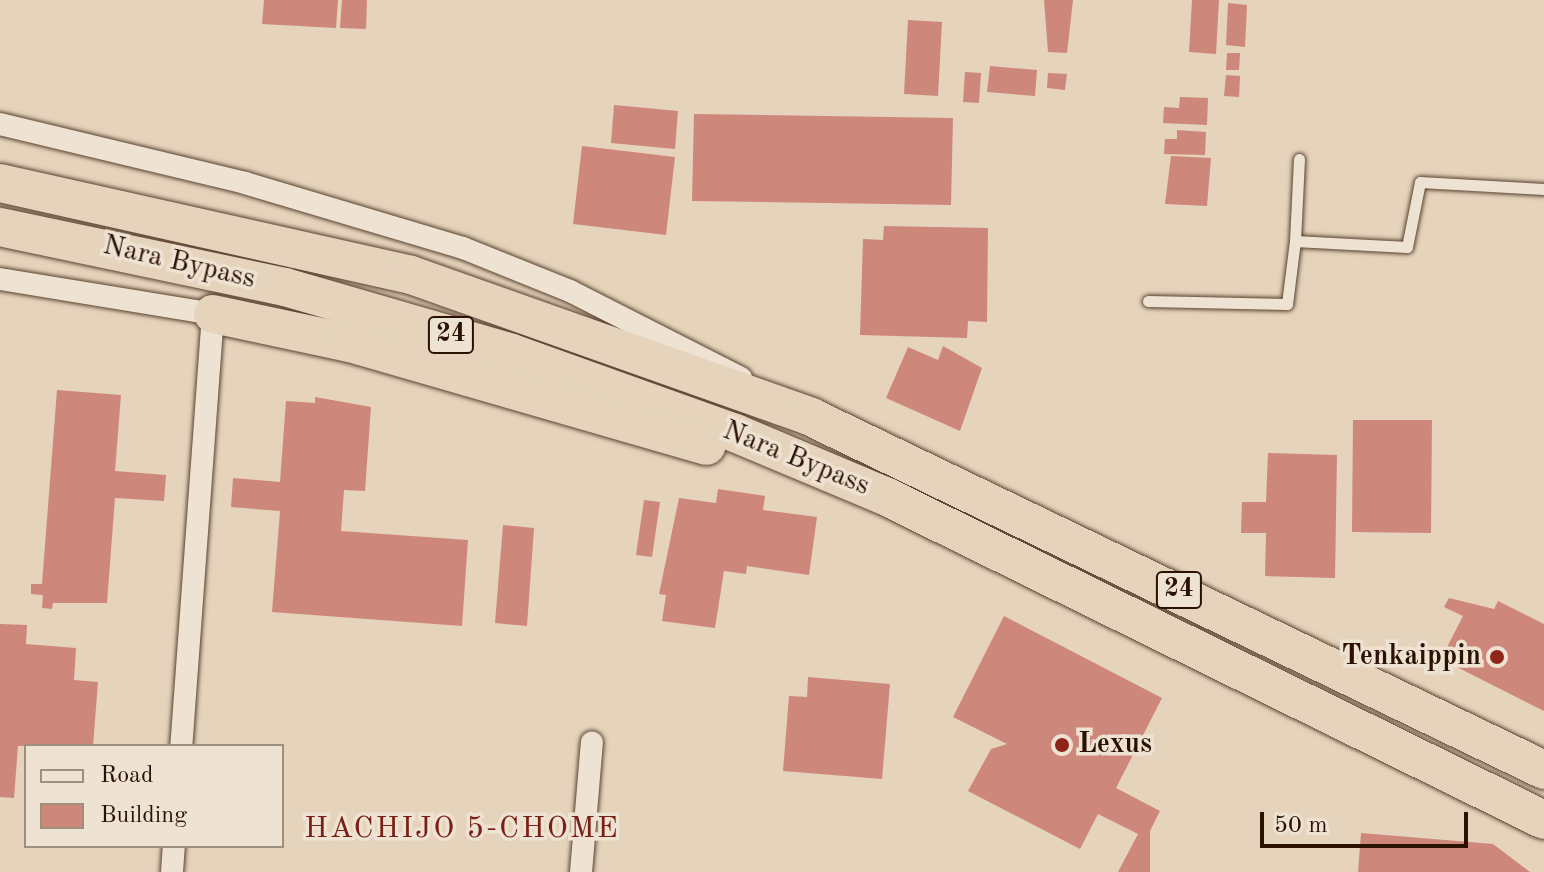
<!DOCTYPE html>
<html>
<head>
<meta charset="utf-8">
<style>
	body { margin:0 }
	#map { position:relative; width:1544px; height:872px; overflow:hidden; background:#e5d3bb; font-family:"Old Standard TT",serif }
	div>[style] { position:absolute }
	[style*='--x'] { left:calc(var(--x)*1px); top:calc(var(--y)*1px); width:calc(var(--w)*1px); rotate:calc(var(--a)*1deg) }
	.building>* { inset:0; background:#ce877b }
	.roads { filter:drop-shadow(0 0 2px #5a422f) drop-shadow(0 0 2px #5a422f) }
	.service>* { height:11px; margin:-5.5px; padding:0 5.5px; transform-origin:5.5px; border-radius:5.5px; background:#eee2d3 }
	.minor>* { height:22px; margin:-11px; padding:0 11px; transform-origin:11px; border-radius:11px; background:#eee2d3 }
	.trunk>* { height:38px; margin:-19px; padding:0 19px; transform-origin:19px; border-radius:19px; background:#e5d3bb }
	.dots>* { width:22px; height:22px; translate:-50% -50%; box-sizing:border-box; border:4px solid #eee2d3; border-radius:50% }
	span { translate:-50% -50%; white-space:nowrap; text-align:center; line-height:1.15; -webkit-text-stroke:7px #eee2d3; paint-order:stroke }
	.shield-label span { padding:2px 6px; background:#eee2d3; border:2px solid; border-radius:6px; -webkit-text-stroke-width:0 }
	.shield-label { font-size:26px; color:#2b1100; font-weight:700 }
	.street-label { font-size:28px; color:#2b1100 }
	.poi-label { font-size:28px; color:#2b1100; font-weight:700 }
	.right { translate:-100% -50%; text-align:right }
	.left { translate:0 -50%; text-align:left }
	.neighbourhood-label { font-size:30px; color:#7a1f14; letter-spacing:2px }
	.legend { position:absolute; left:24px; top:744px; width:260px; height:104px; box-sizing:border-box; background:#eee2d3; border:2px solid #a08e7f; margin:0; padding:10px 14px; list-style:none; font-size:24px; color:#2b1100 }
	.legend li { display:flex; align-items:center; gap:16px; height:40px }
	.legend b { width:40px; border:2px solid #a08e7f }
	.scale { position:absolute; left:1260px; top:812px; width:208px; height:36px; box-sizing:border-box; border:4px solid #2b1100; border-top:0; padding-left:10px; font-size:24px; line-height:28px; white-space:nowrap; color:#2b1100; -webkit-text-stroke:6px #eee2d3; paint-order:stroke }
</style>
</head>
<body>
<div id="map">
	<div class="building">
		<div style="clip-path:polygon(264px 0,338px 0,336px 28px,262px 24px)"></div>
		<div style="clip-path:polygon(342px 0,367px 0,366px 29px,340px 28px)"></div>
		<div style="clip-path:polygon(1044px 0,1073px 0,1067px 53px,1048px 52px)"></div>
		<div style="clip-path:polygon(1192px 0,1219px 0,1216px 54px,1189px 52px)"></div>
		<div style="clip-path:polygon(1228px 3px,1247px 5px,1245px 47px,1226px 45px)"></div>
		<div style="clip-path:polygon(908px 20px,942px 22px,938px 96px,904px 94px)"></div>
		<div style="clip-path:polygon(1227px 53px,1240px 53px,1239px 70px,1226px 70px)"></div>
		<div style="clip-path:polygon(990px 66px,1037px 70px,1035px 96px,987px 92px)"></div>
		<div style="clip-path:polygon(965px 72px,981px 73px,979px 103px,963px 102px)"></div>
		<div style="clip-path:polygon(1048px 73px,1067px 74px,1065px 90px,1047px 88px)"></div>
		<div style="clip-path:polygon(1226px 75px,1240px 76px,1239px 97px,1224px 96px)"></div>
		<div style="clip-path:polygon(1180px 97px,1208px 98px,1207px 125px,1163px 123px,1164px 107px,1179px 108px)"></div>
		<div style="clip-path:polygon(614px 105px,678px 111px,675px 149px,611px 143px)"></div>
		<div style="clip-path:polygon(694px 114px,953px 118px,951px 205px,692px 201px)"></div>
		<div style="clip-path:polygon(1177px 130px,1206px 132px,1205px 155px,1164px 154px,1165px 139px,1177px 139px)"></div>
		<div style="clip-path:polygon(582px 146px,675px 157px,666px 235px,573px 224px)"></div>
		<div style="clip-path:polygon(1171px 156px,1211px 158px,1207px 206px,1165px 204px)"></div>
		<div style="clip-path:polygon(884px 226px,988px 228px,987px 322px,968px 321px,967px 338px,860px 335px,863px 239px,883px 240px)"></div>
		<div style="clip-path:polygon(943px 346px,982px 368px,960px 431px,886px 398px,908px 347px,938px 360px)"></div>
		<div style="clip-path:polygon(57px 390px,121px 395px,115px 471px,166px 475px,164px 501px,115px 498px,107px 603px,53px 603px,52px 609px,42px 608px,43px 595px,31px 594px,31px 584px,42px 584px)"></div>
		<div style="clip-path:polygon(315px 397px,371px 407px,365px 491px,344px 490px,341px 531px,468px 540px,462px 626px,272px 612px,280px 511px,231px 507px,233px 478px,280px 482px,286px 401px,315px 403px)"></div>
		<div style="clip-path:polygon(1353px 420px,1432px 420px,1431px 533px,1352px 532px)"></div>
		<div style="clip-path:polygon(1268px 453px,1337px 455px,1335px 578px,1265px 576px,1266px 533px,1241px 533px,1242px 502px,1266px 502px)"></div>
		<div style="clip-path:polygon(718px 489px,765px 496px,763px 510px,817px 517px,809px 575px,747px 566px,746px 574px,724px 571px,715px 628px,662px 621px,666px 595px,659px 594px,679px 498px,716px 503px)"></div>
		<div style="clip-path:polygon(644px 500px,660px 502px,652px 557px,636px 555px)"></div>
		<div style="clip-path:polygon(503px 525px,534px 528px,527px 626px,495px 623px)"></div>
		<div style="clip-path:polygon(1449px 598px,1494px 609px,1498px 601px,1544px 624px,1544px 711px,1441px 659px,1463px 616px,1444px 607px)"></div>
		<div style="clip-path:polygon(1004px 616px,1162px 698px,1116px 788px,1160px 811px,1150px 831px,1150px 872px,1118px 872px,1138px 834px,1098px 814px,1080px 849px,968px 791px,991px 749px,1007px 744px,953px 717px)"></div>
		<div style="clip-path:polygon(0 624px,27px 625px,26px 644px,76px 648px,74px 680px,98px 682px,93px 746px,18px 746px,14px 798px,0 797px)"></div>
		<div style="clip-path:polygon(808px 677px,890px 684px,882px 779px,783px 771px,789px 696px,807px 697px)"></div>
		<div style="clip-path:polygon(1361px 833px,1493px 844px,1530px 872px,1358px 872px)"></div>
	</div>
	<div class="roads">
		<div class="service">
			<div style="--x:1299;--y:159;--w:82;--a:92.8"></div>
			<div style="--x:1295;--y:241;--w:112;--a:3.1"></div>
			<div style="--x:1407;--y:247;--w:66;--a:-78.7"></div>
			<div style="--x:1420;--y:182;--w:124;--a:3.2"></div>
			<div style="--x:1148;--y:301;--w:139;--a:1.2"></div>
			<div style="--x:1287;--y:304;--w:64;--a:-82.8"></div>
		</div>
		<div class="minor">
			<div style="--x:0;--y:124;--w:252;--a:13.5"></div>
			<div style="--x:245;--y:183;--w:227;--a:16.6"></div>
			<div style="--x:463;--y:248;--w:115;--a:21.9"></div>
			<div style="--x:570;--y:291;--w:192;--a:27"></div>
			<div style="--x:0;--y:279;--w:216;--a:9.3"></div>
			<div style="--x:213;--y:314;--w:433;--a:94.2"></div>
			<div style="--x:172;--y:872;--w:26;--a:-86"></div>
			<div style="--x:581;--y:872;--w:130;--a:-85.2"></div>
		</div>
		<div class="trunk">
			<div style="--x:0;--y:183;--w:421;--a:12.6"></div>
			<div style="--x:411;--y:275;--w:424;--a:19.5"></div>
			<div style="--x:811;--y:417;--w:814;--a:25.71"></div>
			<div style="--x:0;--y:227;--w:291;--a:11.9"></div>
			<div style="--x:285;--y:287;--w:236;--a:16.2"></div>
			<div style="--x:512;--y:353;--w:237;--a:19.7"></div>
			<div style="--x:735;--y:433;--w:163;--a:22.8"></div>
			<div style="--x:885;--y:496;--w:734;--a:26.18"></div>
			<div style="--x:213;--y:314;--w:140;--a:12"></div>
			<div style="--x:350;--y:343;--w:371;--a:16.1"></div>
		</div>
	</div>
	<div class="dots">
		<div style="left:1497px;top:657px;background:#8f2418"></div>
		<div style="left:1062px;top:745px;background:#8f2418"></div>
	</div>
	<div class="shield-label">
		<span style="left:451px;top:335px">24</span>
		<span style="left:1179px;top:590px">24</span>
	</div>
	<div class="street-label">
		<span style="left:179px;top:263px;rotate:13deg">Nara Bypass</span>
		<span style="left:796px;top:459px;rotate:22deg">Nara Bypass</span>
	</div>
	<div class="poi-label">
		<span class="right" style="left:1481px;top:657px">Tenkaippin</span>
		<span class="left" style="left:1078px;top:745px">Lexus</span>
	</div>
	<div class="neighbourhood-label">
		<span style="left:462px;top:829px">HACHIJO 5-CHOME</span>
	</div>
	<ul class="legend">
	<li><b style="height:10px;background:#eee2d3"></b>Road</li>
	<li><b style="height:22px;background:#ce877b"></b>Building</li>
	</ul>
	<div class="scale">50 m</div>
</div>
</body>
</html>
